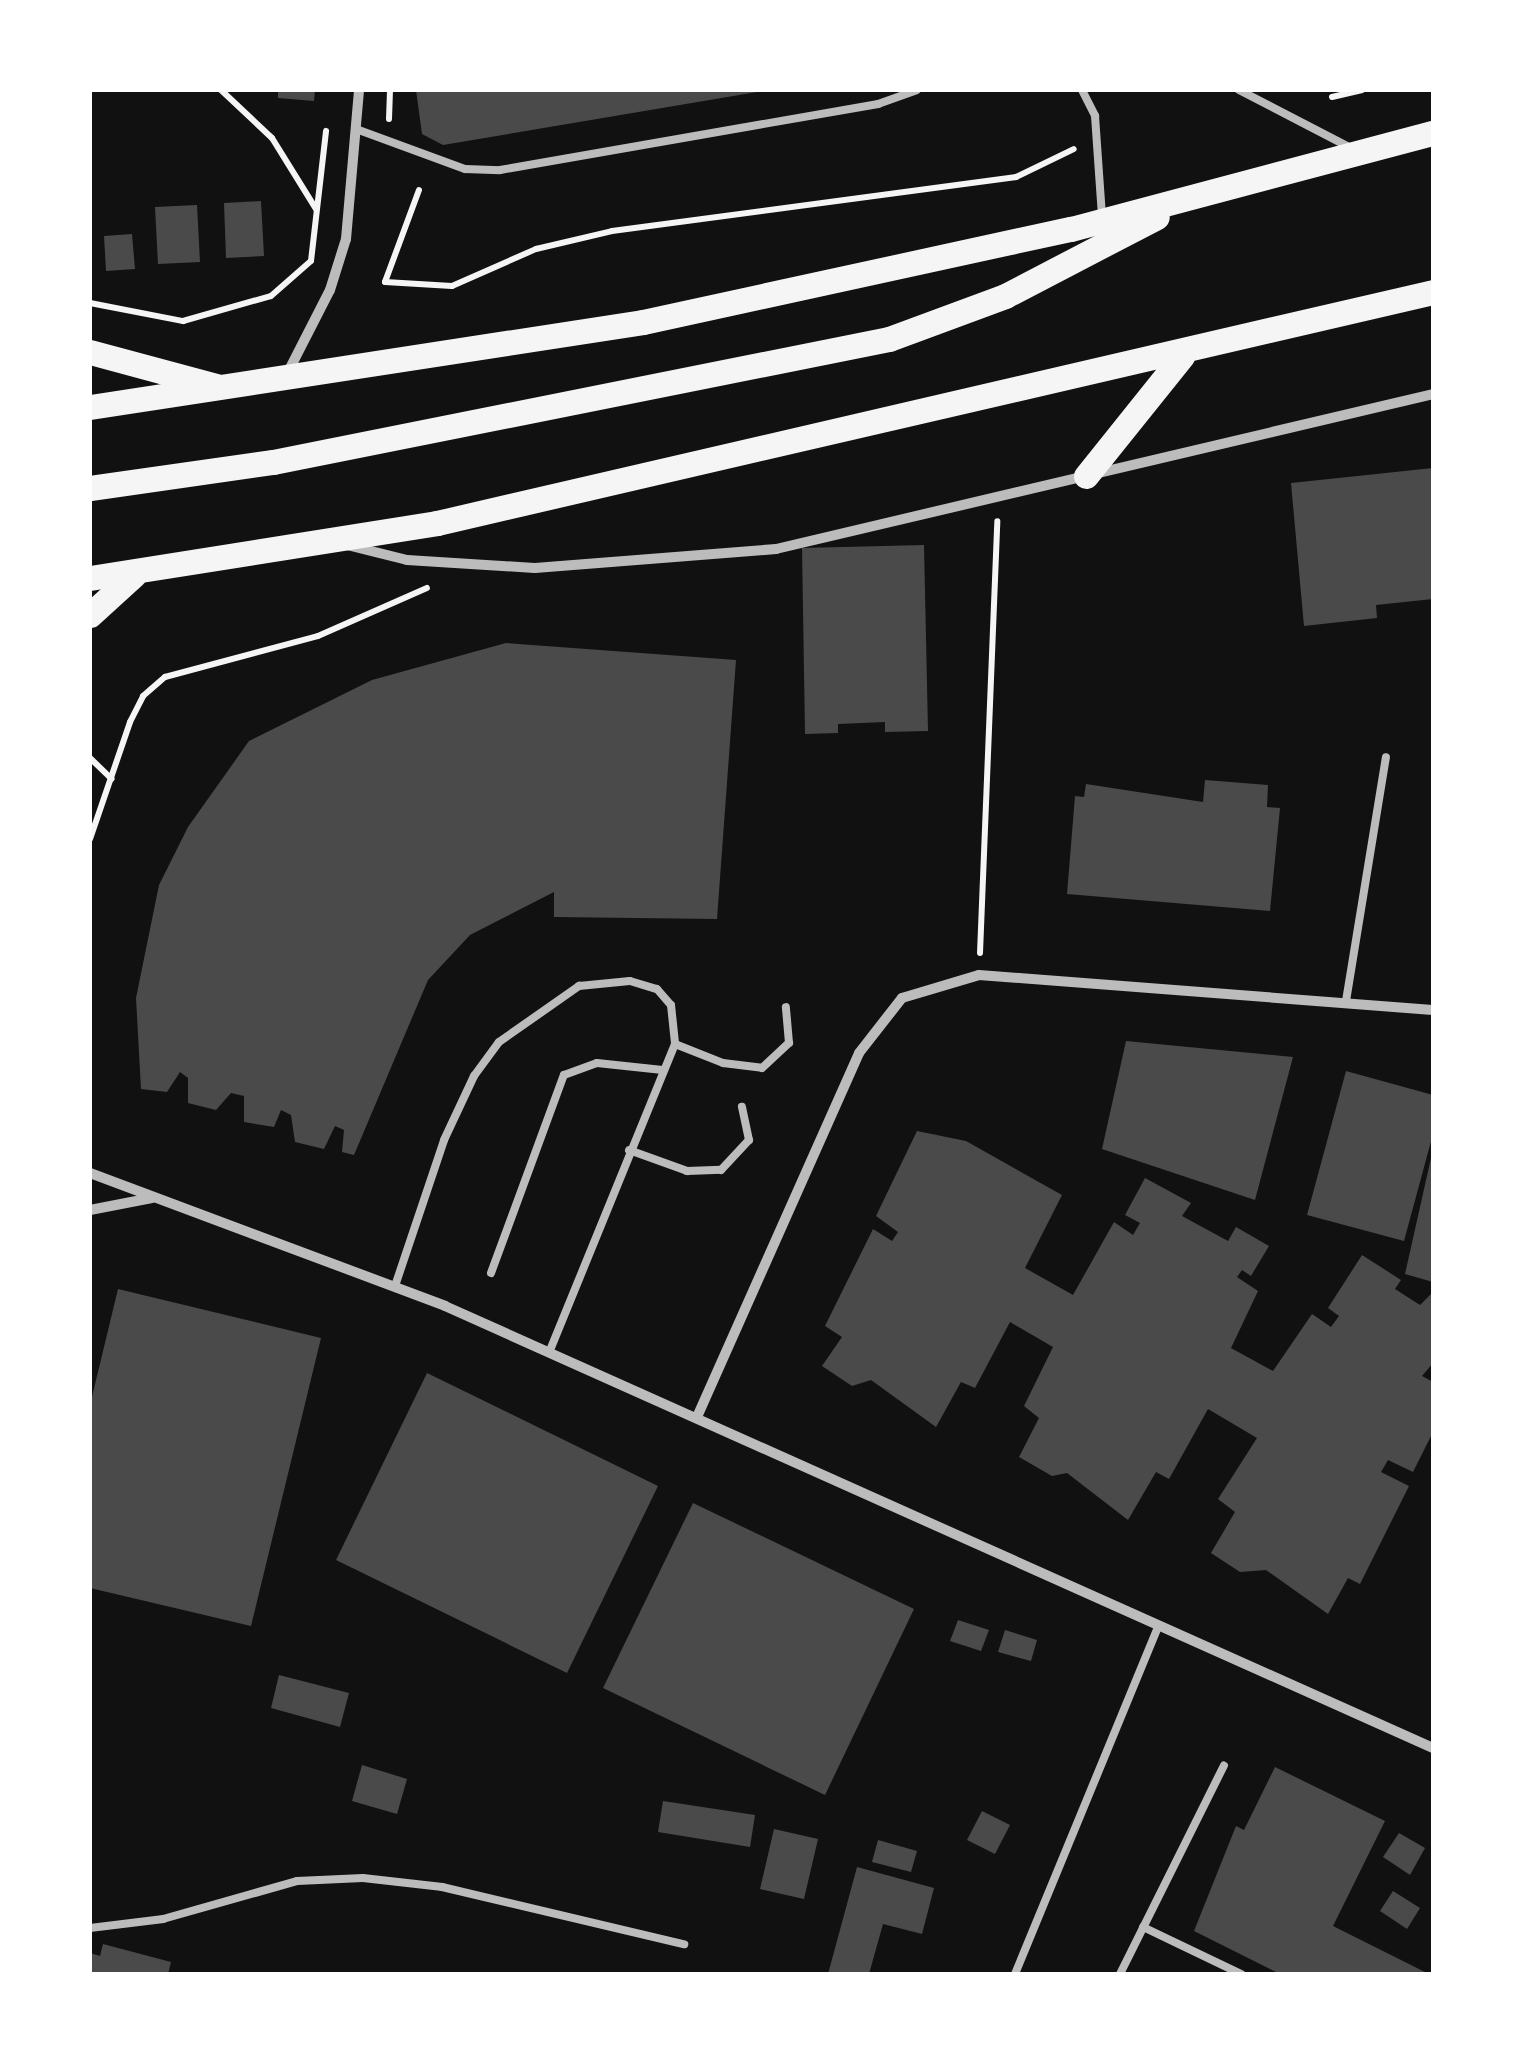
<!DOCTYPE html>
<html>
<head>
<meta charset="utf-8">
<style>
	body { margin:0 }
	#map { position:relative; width:1523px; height:2064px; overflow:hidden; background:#111; font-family:"Titillium Web",sans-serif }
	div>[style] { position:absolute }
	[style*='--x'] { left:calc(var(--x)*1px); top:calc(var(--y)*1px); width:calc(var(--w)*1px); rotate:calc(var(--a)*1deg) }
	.building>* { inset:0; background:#4a4a4a }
	.path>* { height:6px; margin:-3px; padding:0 3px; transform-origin:3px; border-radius:3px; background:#f5f5f5 }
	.service>* { height:8px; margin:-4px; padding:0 4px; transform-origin:4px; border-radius:4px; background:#bcbcbc }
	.minor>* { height:10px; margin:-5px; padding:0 5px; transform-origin:5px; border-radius:5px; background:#bcbcbc }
	.primary>* { height:25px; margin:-12.5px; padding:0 12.5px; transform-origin:12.5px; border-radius:12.5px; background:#f5f5f5 }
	span { translate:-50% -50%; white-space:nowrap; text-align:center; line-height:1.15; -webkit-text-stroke:8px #fff; paint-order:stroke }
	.frame { position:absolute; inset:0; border:92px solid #fff; pointer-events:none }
</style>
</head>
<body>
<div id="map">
	<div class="building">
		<div style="clip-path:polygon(278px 90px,315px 90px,314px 101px,278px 98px)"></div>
		<div style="clip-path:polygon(416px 90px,757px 90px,757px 92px,443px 145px,422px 134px)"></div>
		<div style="clip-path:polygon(261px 201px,264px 256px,226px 258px,224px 203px)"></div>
		<div style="clip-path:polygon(197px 205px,200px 262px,158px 264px,155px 207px)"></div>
		<div style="clip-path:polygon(132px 234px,135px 269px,106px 271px,104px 236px)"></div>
		<div style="clip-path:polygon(1433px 468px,1433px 599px,1376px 605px,1377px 618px,1304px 626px,1291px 483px)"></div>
		<div style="clip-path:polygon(924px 545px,928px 731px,885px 732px,885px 722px,838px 724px,838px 733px,805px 734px,802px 548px)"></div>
		<div style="clip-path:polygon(506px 643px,736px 660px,717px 919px,554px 917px,554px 892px,470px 935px,428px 980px,354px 1155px,342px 1152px,344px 1130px,335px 1126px,324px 1149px,295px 1142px,291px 1115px,281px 1110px,274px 1127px,244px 1122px,244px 1096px,231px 1093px,216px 1110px,188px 1103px,188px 1078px,180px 1072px,167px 1092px,141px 1089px,136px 998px,159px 885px,188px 827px,249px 741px,372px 680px)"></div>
		<div style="clip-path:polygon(1205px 780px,1268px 785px,1267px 807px,1280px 808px,1270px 911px,1067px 894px,1075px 796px,1084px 797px,1086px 784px,1203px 802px)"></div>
		<div style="clip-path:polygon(1126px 1041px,1293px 1057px,1255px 1200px,1102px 1149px)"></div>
		<div style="clip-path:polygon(1346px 1071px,1433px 1095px,1433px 1134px,1404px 1241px,1307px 1215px)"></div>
		<div style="clip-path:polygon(917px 1131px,966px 1141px,1062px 1195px,1025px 1268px,1073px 1295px,1114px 1222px,1133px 1235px,1140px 1223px,1125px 1215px,1145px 1178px,1191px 1203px,1182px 1216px,1228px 1241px,1236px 1227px,1269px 1246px,1251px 1276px,1242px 1270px,1237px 1277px,1258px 1291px,1231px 1348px,1273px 1371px,1312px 1314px,1331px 1327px,1339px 1316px,1328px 1308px,1362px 1255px,1401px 1280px,1395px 1289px,1420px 1305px,1433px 1292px,1433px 1363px,1422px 1376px,1433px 1382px,1433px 1432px,1413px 1472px,1388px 1460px,1381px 1472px,1409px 1486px,1360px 1584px,1348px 1578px,1328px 1614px,1266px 1570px,1240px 1572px,1211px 1553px,1235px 1512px,1218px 1499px,1257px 1438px,1208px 1409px,1169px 1479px,1156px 1472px,1128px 1520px,1067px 1473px,1052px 1476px,1019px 1457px,1039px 1418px,1024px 1406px,1053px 1347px,1010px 1322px,975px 1388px,961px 1382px,936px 1427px,871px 1380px,852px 1386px,822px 1366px,842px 1337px,825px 1326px,873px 1229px,892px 1241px,898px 1232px,876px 1216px)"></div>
		<div style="clip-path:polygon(1431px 1158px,1433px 1159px,1433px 1282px,1405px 1274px)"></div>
		<div style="clip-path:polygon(118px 1289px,321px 1338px,251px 1626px,90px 1588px,90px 1405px)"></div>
		<div style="clip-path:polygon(427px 1373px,658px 1486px,567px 1673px,336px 1560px)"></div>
		<div style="clip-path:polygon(693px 1503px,914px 1609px,825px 1795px,603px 1688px)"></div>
		<div style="clip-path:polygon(958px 1620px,989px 1630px,981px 1651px,950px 1641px)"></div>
		<div style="clip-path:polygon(1005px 1630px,1037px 1640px,1031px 1661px,998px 1652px)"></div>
		<div style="clip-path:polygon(279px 1675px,349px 1693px,340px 1727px,271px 1708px)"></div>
		<div style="clip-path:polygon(362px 1765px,407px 1779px,397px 1814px,352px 1801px)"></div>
		<div style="clip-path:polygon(1275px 1767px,1385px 1821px,1333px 1926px,1429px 1974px,1280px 1974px,1194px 1931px,1236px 1826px,1244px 1830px)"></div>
		<div style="clip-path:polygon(663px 1801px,755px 1815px,750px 1847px,658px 1832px)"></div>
		<div style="clip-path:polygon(982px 1811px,1010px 1825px,995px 1854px,967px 1840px)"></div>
		<div style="clip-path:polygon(774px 1829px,818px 1839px,804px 1899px,760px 1889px)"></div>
		<div style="clip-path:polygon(1399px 1833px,1425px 1848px,1410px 1875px,1383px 1857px)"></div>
		<div style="clip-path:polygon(878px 1840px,917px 1851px,911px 1872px,872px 1862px)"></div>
		<div style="clip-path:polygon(857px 1867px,934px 1888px,922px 1934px,883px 1924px,869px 1974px,828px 1974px)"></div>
		<div style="clip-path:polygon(1393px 1891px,1420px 1908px,1407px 1929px,1380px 1911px)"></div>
		<div style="clip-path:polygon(103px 1944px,171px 1962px,168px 1974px,90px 1974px,90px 1953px,100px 1956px)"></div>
	</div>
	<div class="path">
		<div style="--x:221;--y:90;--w:70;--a:43.3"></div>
		<div style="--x:272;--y:138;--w:84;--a:58.2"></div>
		<div style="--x:1332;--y:97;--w:31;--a:-13"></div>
		<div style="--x:389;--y:119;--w:29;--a:-88"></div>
		<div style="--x:419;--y:190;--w:98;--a:110.3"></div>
		<div style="--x:385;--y:282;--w:67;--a:3.4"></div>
		<div style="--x:452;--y:286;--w:92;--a:-23.8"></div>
		<div style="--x:536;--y:249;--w:78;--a:-13.3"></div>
		<div style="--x:612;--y:231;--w:408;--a:-7.6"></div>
		<div style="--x:1016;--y:177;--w:64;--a:-25.8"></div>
		<div style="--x:90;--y:303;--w:95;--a:11"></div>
		<div style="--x:183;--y:321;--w:91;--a:-15.9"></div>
		<div style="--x:271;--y:296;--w:53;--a:-41.2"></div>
		<div style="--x:311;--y:261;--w:131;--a:-83.4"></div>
		<div style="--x:90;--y:758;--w:30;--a:44"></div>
		<div style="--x:90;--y:839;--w:124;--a:-71.1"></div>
		<div style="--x:130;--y:722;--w:29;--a:-63"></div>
		<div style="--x:143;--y:696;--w:29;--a:-41"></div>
		<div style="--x:165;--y:677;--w:158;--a:-15"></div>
		<div style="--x:318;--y:636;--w:119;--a:-23.8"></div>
		<div style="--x:980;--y:953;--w:432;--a:-87.7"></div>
	</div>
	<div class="service">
		<div style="--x:1082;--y:90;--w:29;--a:63"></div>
		<div style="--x:1095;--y:116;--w:101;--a:86"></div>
		<div style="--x:1239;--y:90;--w:128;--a:27.4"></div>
		<div style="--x:356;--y:129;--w:116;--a:20.2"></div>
		<div style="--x:465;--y:169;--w:35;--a:2"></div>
		<div style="--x:500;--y:170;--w:384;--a:-9.9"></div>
		<div style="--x:878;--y:104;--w:41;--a:-19.7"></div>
		<div style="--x:1346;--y:1001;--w:247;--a:-80.7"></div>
		<div style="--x:675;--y:1044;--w:52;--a:21.6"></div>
		<div style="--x:723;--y:1063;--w:39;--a:7"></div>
		<div style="--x:762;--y:1068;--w:37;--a:-43"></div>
		<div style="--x:789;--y:1043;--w:36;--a:-95"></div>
		<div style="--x:629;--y:1150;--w:62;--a:19.9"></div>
		<div style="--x:687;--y:1171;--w:34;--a:-2"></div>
		<div style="--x:721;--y:1170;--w:41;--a:-47"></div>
		<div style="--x:749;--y:1140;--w:34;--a:-102"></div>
		<div style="--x:491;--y:1273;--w:211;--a:-69.8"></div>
		<div style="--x:564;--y:1075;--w:35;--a:-20"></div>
		<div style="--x:597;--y:1063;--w:66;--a:6.1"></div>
		<div style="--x:395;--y:1286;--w:154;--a:-71.4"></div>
		<div style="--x:444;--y:1140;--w:71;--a:-64.9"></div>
		<div style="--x:474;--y:1076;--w:42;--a:-53.7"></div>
		<div style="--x:499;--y:1042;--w:98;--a:-35"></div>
		<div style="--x:579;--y:986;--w:51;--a:-5.6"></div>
		<div style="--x:630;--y:981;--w:28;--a:17"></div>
		<div style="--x:657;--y:989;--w:21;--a:49"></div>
		<div style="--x:671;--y:1005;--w:39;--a:84"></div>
		<div style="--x:675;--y:1044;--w:333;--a:112.2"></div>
		<div style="--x:1143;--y:1927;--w:109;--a:25.6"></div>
		<div style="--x:90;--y:1928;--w:74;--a:-7"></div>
		<div style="--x:163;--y:1919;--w:139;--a:-15.8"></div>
		<div style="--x:297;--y:1881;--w:66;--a:-2.6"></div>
		<div style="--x:363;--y:1878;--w:80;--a:6.5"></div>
		<div style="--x:442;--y:1887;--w:249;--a:13.3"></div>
		<div style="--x:1015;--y:1974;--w:372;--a:-67.6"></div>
		<div style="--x:1120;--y:1974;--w:233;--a:-63.5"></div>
	</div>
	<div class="minor">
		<div style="--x:287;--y:374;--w:94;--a:-62.9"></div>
		<div style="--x:330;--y:290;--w:53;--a:-72.6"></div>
		<div style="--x:346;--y:239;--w:150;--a:-85"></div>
		<div style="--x:347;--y:545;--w:62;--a:14"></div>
		<div style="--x:407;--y:560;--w:128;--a:3.6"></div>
		<div style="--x:535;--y:568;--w:242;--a:-4.5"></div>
		<div style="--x:776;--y:549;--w:675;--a:-13.27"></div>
		<div style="--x:90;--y:1173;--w:379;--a:20.5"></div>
		<div style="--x:445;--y:1306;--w:1082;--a:24.1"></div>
		<div style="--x:90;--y:1210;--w:63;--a:-11"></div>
		<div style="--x:697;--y:1417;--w:398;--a:-66"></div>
		<div style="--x:859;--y:1053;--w:70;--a:-52"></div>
		<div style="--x:902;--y:998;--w:80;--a:-16.6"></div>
		<div style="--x:979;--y:975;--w:455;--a:4.4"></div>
	</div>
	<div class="primary">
		<div style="--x:90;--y:352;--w:131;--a:15.1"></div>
		<div style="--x:90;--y:407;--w:559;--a:-8.74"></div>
		<div style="--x:643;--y:322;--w:438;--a:-12.3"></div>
		<div style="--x:1071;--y:229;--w:375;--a:-14.9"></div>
		<div style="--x:1086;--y:476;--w:154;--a:-51.3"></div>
		<div style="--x:90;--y:488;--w:185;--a:-8.1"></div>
		<div style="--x:273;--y:462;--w:628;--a:-11.29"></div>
		<div style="--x:889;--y:339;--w:124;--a:-20.3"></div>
		<div style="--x:1005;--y:296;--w:171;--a:-27.5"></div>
		<div style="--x:90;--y:578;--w:351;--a:-9"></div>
		<div style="--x:437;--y:523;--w:1022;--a:-13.06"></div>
		<div style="--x:90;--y:615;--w:59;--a:-42.3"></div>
	</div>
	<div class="frame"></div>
</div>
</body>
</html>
